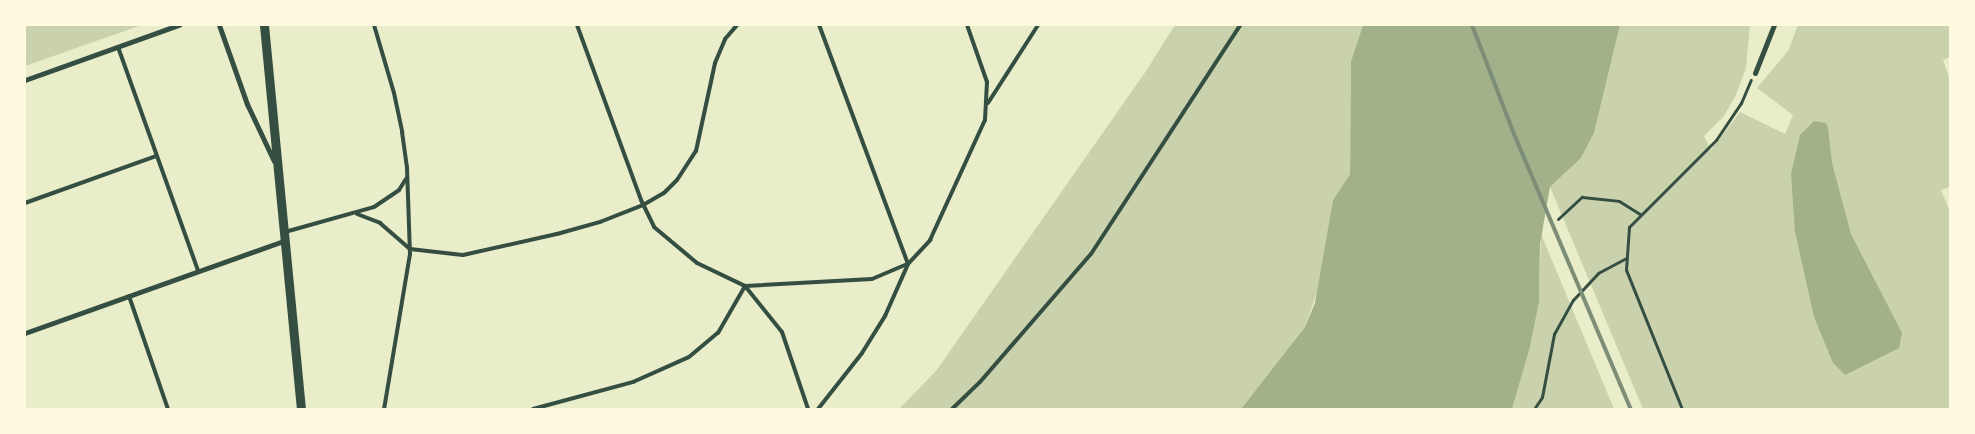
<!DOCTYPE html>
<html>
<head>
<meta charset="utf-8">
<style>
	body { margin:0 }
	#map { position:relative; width:1975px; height:434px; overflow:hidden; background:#e9edc9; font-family:Raleway,sans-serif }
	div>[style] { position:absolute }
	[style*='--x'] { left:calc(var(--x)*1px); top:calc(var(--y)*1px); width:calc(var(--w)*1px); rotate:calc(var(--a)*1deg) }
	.green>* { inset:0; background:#cad2ad }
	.water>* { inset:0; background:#a3b18a }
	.path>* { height:3px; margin:-1.5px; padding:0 1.5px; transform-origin:1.5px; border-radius:1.5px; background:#344e41 }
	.service>* { height:4px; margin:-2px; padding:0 2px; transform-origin:2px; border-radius:2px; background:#344e41 }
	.minor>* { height:5px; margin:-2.5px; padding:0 2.5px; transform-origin:2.5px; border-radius:2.5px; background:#344e41 }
	.tertiary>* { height:9px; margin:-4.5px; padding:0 4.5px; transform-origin:4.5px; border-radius:4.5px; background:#344e41 }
	.rail>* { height:4px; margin:-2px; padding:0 2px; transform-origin:2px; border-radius:2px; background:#7c8e77 }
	span { translate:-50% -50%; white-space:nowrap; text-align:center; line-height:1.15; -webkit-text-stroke:5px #fefae0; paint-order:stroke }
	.frame { position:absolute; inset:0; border:26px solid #fefae0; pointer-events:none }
</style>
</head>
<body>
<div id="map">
	<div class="green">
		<div style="clip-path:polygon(25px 25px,142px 25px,25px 66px)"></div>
		<div style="clip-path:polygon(1175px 25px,1363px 25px,1351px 61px,1350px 174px,1333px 200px,1320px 283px,1305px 327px,1241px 409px,899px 409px,936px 371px,1146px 71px)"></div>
		<div style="clip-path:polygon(1620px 25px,1750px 25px,1746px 68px,1736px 95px,1724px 116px,1704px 136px,1711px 150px,1740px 112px,1785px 134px,1793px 115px,1757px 88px,1788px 51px,1798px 25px,1950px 25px,1950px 57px,1943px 60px,1950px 80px,1950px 187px,1941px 190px,1950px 212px,1950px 409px,1643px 409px,1550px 187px,1581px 158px,1594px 133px)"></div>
		<div style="clip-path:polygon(1541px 234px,1614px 409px,1512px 409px,1530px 347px,1539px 302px)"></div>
	</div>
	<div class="water">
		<div style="clip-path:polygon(1363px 25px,1620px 25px,1594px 133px,1581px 158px,1550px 187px,1540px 244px,1539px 302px,1530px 347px,1512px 409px,1241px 409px,1305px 327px,1315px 303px,1333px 200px,1350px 174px,1351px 61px)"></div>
		<div style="clip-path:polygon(1814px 121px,1826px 123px,1828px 128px,1832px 163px,1851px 234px,1902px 333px,1899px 348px,1845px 375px,1833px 363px,1814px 317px,1795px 232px,1791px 174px,1800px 135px)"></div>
	</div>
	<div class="path">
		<div style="--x:1558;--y:219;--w:33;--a:-43"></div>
		<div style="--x:1582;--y:197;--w:37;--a:6"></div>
		<div style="--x:1619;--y:201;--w:25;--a:32"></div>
		<div style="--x:1534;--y:409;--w:14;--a:-56"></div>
		<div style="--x:1542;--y:397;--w:64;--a:-79.2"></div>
		<div style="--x:1554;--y:334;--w:39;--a:-61"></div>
		<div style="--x:1573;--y:300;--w:37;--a:-47"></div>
		<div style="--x:1598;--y:273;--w:32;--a:-28"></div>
		<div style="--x:1682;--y:409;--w:150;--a:-111.9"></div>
		<div style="--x:1626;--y:270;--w:43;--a:-86"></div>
		<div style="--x:1629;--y:227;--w:123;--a:-45"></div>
		<div style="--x:1716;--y:140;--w:45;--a:-56"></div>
		<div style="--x:1741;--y:103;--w:25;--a:-67"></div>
	</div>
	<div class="service">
		<div style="--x:374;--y:25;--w:71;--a:73.6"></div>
		<div style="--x:394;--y:93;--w:40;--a:78"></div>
		<div style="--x:402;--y:132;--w:36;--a:82"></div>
		<div style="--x:407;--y:168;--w:86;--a:88"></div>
		<div style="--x:410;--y:254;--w:157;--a:99.5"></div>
		<div style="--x:577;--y:25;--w:186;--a:69.9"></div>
		<div style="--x:641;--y:200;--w:30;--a:64"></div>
		<div style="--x:654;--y:227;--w:56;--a:39.9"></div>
		<div style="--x:697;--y:263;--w:53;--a:25.6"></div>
		<div style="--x:745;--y:286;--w:127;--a:-3.2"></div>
		<div style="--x:872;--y:279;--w:39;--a:-23"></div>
		<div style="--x:908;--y:264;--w:33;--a:-47"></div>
		<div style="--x:930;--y:240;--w:132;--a:-65.4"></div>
		<div style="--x:985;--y:120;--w:38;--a:-87"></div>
		<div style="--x:987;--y:82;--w:60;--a:-109.3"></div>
		<div style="--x:118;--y:47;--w:238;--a:70.3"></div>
		<div style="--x:988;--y:103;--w:93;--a:-57.3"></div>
		<div style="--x:25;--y:203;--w:139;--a:-19.7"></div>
		<div style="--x:357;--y:214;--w:25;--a:21"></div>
		<div style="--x:380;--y:223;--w:40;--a:41"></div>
		<div style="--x:410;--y:249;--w:53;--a:6.5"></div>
		<div style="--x:463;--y:255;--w:96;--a:-12.6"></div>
		<div style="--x:557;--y:234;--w:45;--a:-15.6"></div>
		<div style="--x:600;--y:222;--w:46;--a:-21.6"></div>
		<div style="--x:643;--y:205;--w:24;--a:-30"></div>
		<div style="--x:664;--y:193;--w:18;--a:-45"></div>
		<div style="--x:677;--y:180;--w:35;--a:-57"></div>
		<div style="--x:696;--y:151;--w:90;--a:-77.8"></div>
		<div style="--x:715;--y:63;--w:26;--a:-67"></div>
		<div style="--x:725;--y:39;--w:18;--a:-49"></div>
		<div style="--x:285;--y:232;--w:92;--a:-15.7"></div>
		<div style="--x:374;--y:207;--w:30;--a:-34"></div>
		<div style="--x:399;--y:190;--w:13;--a:-58"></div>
		<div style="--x:129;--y:296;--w:120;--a:71"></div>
		<div style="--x:533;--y:409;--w:104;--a:-15.1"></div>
		<div style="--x:633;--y:382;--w:61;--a:-24.1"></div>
		<div style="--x:689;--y:357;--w:38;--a:-40"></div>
		<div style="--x:718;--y:333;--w:54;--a:-60.1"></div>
		<div style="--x:745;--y:286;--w:59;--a:51.2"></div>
		<div style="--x:782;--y:332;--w:81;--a:71.3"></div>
		<div style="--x:818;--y:409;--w:71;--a:-51.8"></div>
		<div style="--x:862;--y:353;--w:44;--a:-58.1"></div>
		<div style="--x:885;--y:316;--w:57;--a:-66.1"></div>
		<div style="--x:908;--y:264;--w:255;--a:-110.4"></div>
		<div style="--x:952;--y:409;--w:39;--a:-44"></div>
		<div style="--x:980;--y:382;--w:169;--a:-49.1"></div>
		<div style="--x:1091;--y:254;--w:273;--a:-56.9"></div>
	</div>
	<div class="minor">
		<div style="--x:219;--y:25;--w:84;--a:70.5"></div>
		<div style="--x:247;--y:104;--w:63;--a:64.7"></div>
		<div style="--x:1755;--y:73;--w:52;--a:-68.4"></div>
		<div style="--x:25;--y:80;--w:164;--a:-19.7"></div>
		<div style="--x:25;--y:333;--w:275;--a:-19.6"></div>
	</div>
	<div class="tertiary">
		<div style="--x:264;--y:25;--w:386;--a:84.5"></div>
	</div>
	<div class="rail">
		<div style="--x:1472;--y:25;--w:117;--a:68.9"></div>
		<div style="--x:1514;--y:134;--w:299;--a:67"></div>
	</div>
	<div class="frame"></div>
</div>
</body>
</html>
